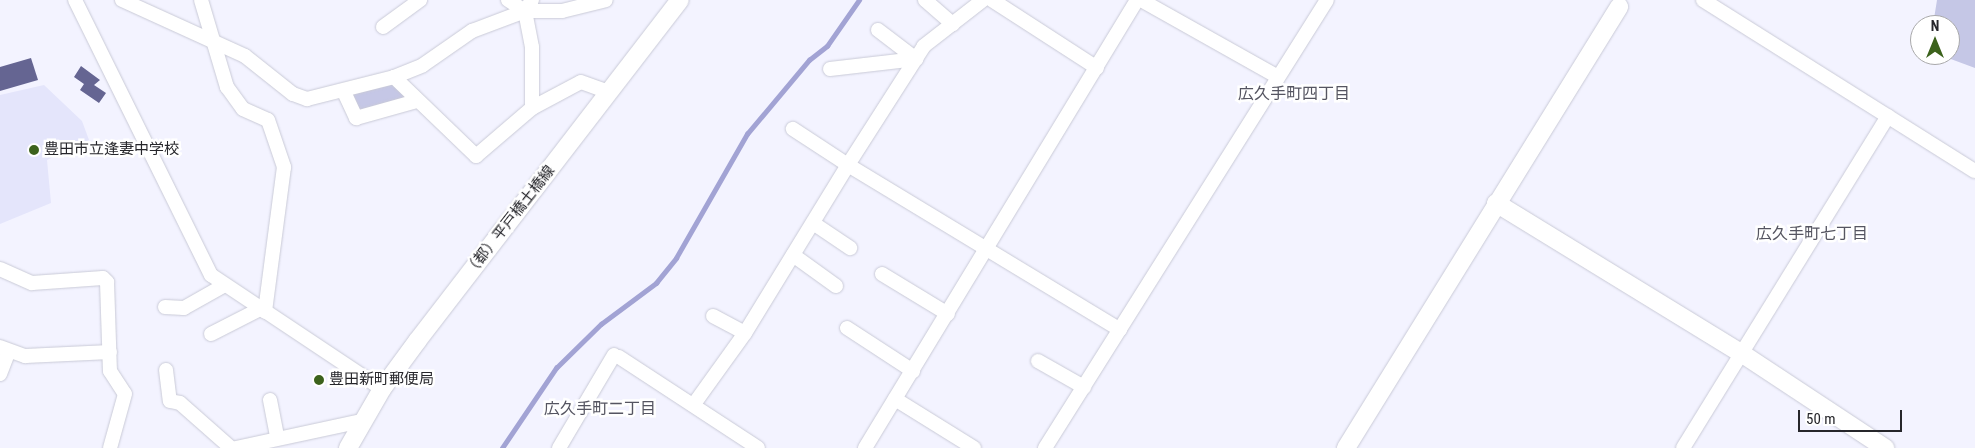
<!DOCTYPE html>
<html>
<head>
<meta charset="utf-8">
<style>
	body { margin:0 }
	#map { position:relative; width:1975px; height:448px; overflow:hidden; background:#f3f3ff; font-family:"Roboto Condensed","Noto Sans JP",sans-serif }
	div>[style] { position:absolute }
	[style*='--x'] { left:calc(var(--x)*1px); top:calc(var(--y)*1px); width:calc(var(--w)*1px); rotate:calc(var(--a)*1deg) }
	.built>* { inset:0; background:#e4e5fb }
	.green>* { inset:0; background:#c5c7e6 }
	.stream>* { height:4.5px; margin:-2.25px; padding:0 2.25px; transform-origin:2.25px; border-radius:2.25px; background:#a2a3d4 }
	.building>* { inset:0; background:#656592 }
	.roads { filter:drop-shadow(0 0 1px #c9cad7) drop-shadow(0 0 1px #c9cad7) }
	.minor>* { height:14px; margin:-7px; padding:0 7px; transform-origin:7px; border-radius:7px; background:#fff }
	.tertiary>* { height:18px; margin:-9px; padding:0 9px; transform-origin:9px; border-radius:9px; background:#fff }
	.dots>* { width:14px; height:14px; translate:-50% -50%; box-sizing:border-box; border:2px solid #fff; border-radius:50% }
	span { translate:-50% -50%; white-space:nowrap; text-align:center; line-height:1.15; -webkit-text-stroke:5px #fff; paint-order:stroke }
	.poi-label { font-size:15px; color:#26262b }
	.left { translate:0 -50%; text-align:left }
	.street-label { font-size:15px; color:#26262b }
	.neighbourhood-label { font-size:16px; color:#555561 }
	.north { position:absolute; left:1910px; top:15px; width:50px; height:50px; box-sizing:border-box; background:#fff; border:1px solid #a8a8aa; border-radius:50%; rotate:0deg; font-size:14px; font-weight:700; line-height:20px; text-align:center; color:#26262b }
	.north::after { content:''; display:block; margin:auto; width:18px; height:22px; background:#3c621c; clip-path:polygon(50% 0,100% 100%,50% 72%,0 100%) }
	.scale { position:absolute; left:1798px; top:410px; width:104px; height:22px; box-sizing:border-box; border:2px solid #26262b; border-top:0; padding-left:6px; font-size:15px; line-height:18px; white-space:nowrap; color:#26262b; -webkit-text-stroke:4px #fff; paint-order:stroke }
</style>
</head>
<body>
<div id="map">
	<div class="built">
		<div style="clip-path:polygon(44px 85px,82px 121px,89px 140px,47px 160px,51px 203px,0 224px,0 95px)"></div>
	</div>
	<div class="green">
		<div style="clip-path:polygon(1937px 0,1975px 0,1975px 68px,1940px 55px,1950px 55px,1950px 25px,1933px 25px)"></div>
		<div style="clip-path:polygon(394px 77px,417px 101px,362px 116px,344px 92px)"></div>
	</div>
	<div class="stream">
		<div style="--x:502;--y:448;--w:97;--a:-56"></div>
		<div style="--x:556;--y:368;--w:63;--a:-44.4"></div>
		<div style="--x:601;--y:324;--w:69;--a:-36.7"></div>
		<div style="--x:656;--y:283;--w:32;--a:-51"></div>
		<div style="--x:676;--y:258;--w:143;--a:-60.2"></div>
		<div style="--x:747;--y:134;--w:97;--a:-50"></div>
		<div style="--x:809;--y:60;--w:23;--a:-38"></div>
		<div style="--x:827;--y:46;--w:56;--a:-55.2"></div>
	</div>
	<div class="building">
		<div style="clip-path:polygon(31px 58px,38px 80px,0 91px,0 67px)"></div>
		<div style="clip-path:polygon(81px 66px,100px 80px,94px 85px,106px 93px,99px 103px,80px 90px,84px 84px,74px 77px)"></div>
	</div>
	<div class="roads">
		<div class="minor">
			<div style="--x:75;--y:0;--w:307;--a:63.7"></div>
			<div style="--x:211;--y:275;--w:206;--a:33.7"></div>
			<div style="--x:122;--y:0;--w:135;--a:24.5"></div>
			<div style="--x:245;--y:56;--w:61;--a:38.4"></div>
			<div style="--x:293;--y:94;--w:15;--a:20"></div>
			<div style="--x:307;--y:99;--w:90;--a:-14.2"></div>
			<div style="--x:394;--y:77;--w:31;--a:-22"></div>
			<div style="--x:423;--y:65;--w:60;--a:-34.8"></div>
			<div style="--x:472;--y:31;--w:57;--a:-20.7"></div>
			<div style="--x:525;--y:11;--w:37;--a:0"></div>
			<div style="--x:562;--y:11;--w:45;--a:-14"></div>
			<div style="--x:201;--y:0;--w:91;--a:73.4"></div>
			<div style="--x:227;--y:87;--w:27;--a:54"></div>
			<div style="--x:243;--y:109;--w:27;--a:24"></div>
			<div style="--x:268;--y:120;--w:50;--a:71.2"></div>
			<div style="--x:284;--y:167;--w:146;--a:97.5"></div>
			<div style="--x:508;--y:0;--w:20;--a:33"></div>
			<div style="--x:532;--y:0;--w:13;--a:122"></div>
			<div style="--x:525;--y:11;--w:37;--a:79"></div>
			<div style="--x:532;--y:47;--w:61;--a:90"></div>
			<div style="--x:532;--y:108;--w:55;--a:-28"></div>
			<div style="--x:581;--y:82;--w:29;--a:20"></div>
			<div style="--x:925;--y:0;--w:37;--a:41"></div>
			<div style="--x:983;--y:0;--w:75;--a:142.1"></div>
			<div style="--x:924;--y:46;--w:141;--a:122.6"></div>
			<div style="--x:848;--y:165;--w:318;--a:31.2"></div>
			<div style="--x:992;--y:0;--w:125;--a:32.9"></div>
			<div style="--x:1141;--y:0;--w:157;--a:29.3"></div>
			<div style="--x:1703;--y:0;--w:321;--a:32.2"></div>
			<div style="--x:383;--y:27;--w:46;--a:-36.1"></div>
			<div style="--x:878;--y:30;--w:48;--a:37.3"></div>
			<div style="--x:830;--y:69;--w:87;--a:-6.6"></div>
			<div style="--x:394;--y:77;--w:114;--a:43.9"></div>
			<div style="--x:476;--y:156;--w:74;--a:-40.6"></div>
			<div style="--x:344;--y:92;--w:29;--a:65"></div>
			<div style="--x:356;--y:118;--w:63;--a:-15.6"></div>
			<div style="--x:813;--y:223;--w:45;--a:34"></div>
			<div style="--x:793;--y:255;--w:53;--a:35.8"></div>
			<div style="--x:0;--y:269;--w:35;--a:24"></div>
			<div style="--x:32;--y:283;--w:71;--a:-4"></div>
			<div style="--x:103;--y:278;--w:6;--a:45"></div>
			<div style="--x:107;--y:282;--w:89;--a:88.1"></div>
			<div style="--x:110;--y:371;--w:27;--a:57"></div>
			<div style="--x:125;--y:394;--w:56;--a:105.5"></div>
			<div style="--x:882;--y:274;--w:77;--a:31.2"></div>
			<div style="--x:165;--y:307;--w:19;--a:3"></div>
			<div style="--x:184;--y:308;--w:45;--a:-29.4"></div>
			<div style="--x:713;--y:316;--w:36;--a:28"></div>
			<div style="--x:847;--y:328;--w:79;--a:33.1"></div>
			<div style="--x:211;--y:334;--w:55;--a:-27"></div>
			<div style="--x:0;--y:347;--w:27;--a:20"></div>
			<div style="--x:25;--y:356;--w:85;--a:-2.7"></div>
			<div style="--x:619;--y:357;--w:166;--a:33.2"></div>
			<div style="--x:1038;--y:361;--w:53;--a:29.5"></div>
			<div style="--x:166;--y:370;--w:31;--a:83"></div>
			<div style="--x:170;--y:401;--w:10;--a:11"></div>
			<div style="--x:180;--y:403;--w:68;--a:41.4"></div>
			<div style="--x:0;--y:374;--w:25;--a:-69"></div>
			<div style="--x:895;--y:399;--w:93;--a:31.8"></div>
			<div style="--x:270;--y:400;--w:38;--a:79"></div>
			<div style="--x:694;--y:404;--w:87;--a:-54.3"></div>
			<div style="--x:745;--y:333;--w:197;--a:-58.5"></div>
			<div style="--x:848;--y:165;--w:66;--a:-146.8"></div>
			<div style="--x:236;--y:448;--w:129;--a:-12.1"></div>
			<div style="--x:559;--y:448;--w:108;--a:-59.4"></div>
			<div style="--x:865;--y:448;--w:524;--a:-58.74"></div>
			<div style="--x:1045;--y:448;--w:529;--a:-57.81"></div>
			<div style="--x:1683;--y:448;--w:390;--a:-58.3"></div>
		</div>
		<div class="tertiary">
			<div style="--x:1496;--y:203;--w:287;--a:31.5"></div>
			<div style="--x:1741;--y:353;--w:173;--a:33.4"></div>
			<div style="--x:348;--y:448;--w:68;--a:-60"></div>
			<div style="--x:382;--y:389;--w:61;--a:-53.7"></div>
			<div style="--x:418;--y:340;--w:429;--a:-52.4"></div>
			<div style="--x:1346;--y:448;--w:519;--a:-58.24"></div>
		</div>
	</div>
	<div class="dots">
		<div style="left:34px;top:150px;background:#3c621c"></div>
		<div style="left:319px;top:380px;background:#3c621c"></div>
	</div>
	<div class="poi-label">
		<span class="left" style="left:44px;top:150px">豊田市立逢妻中学校</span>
		<span class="left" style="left:329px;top:380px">豊田新町郵便局</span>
	</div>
	<div class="street-label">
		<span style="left:510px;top:221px;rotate:-52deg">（都）平戸橋土橋線</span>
	</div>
	<div class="neighbourhood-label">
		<span style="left:1294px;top:94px">広久手町四丁目</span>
		<span style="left:1812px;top:234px">広久手町七丁目</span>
		<span style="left:600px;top:409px">広久手町二丁目</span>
	</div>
	<div class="north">N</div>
	<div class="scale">50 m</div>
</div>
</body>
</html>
